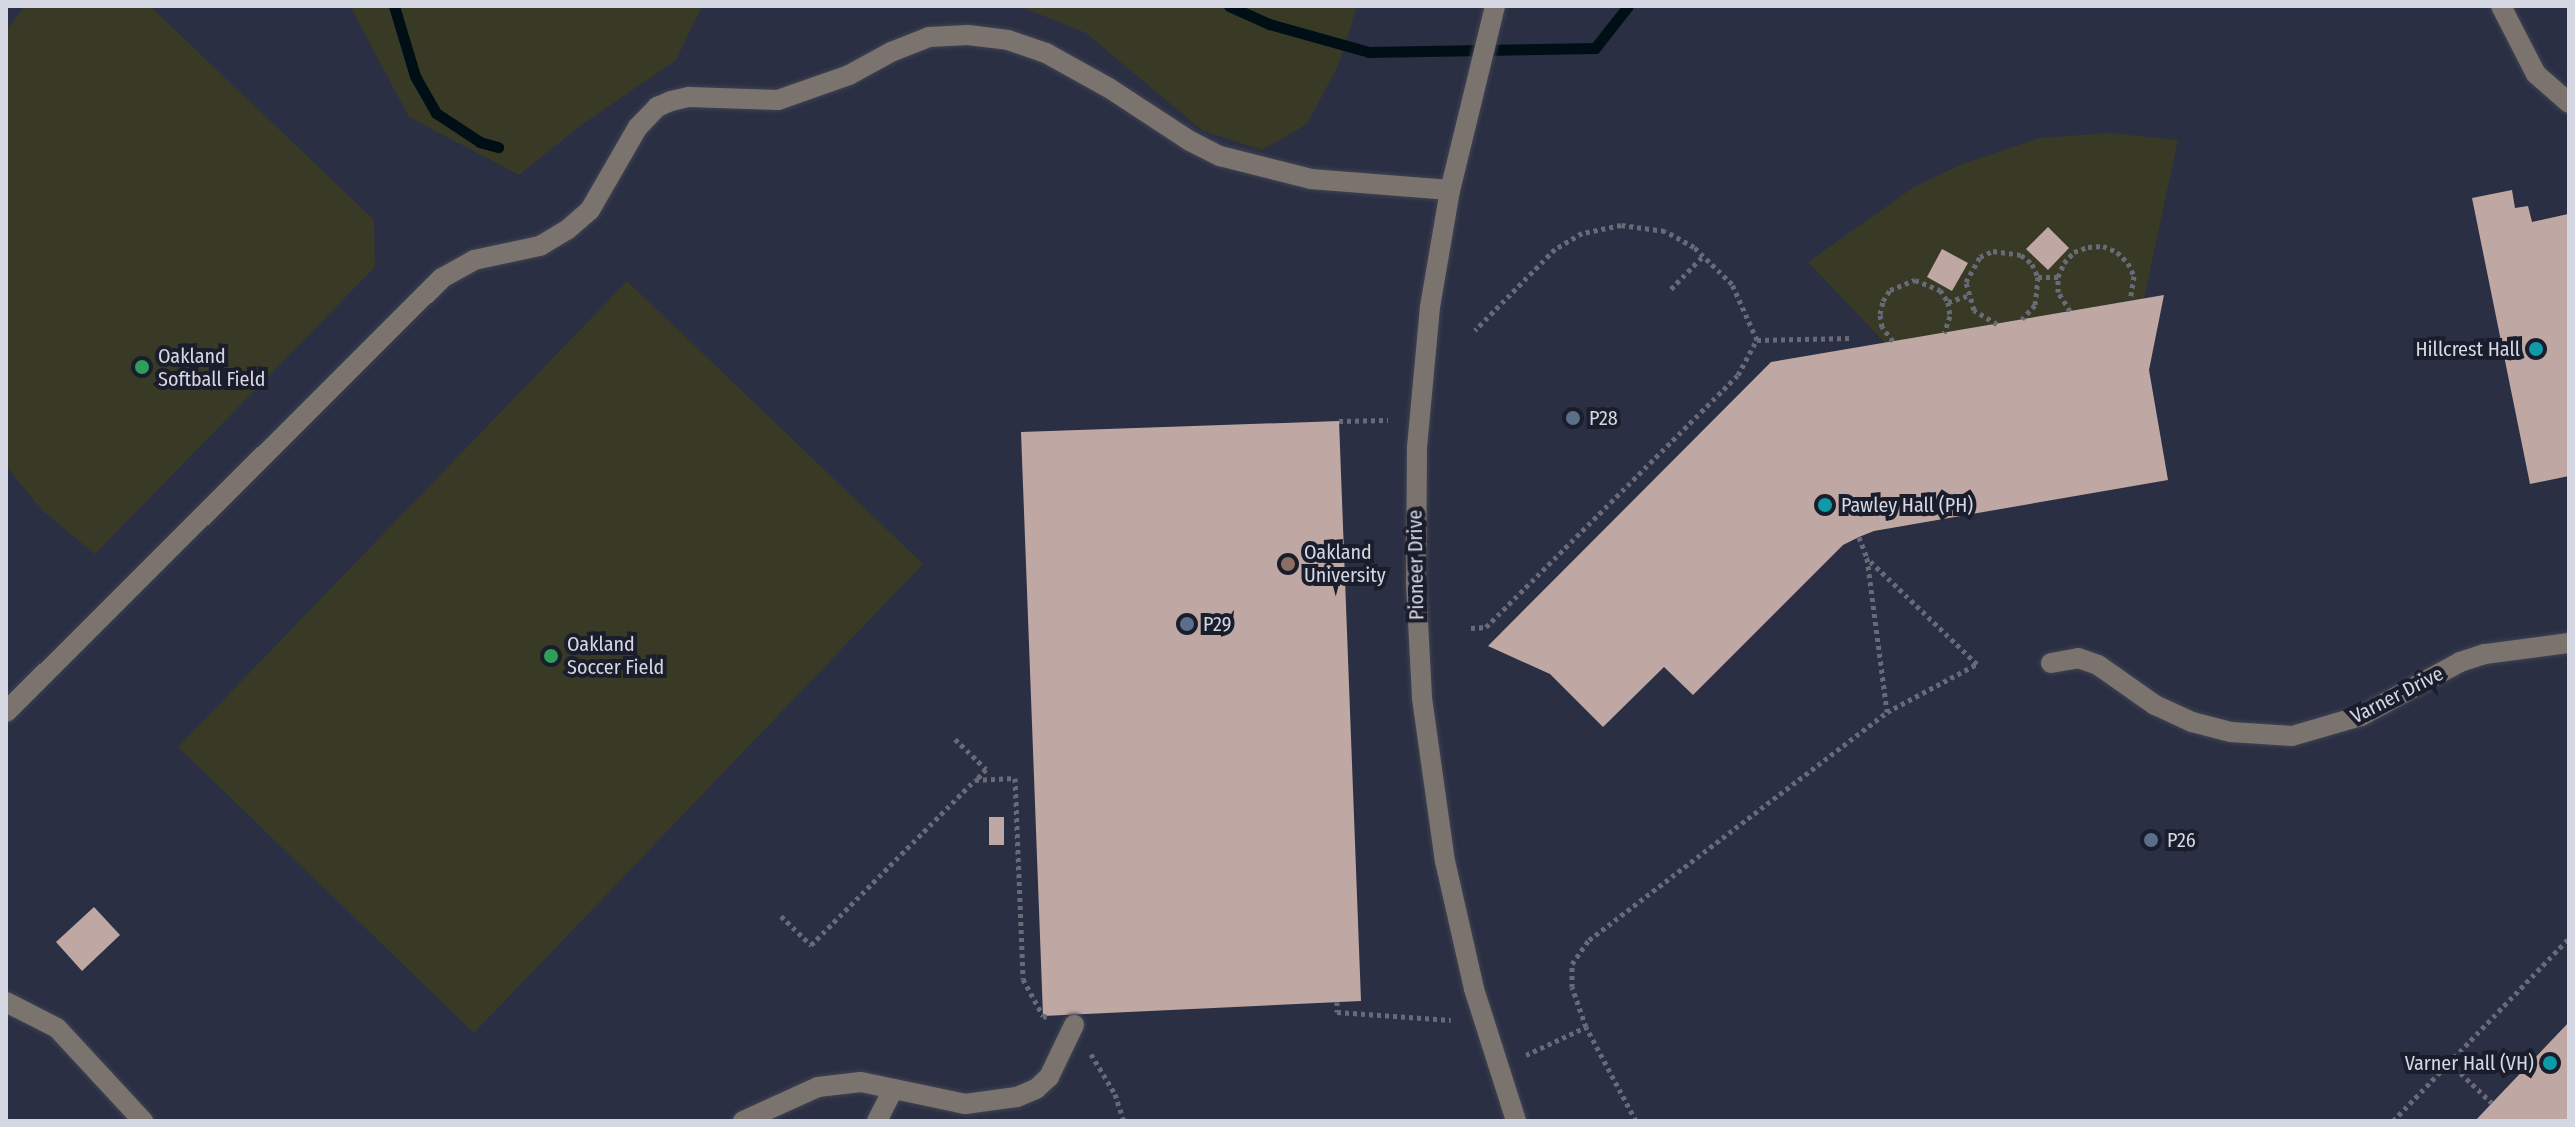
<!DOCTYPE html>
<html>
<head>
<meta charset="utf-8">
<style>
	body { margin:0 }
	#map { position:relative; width:2575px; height:1127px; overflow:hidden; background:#242736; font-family:"Fira Sans Condensed",sans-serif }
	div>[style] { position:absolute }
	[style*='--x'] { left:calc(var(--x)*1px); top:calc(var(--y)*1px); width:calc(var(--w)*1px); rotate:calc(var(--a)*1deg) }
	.built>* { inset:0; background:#2a2f44 }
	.green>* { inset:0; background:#383a26 }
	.stream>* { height:11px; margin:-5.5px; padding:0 5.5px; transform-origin:5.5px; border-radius:5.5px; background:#000f15 }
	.building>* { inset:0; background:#bfa8a3 }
	.path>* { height:5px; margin-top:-2.5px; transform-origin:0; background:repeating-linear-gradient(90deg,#676a77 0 4px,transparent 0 8px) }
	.roads { filter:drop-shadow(0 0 2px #404352) drop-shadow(0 0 2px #404352) }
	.minor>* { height:20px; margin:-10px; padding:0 10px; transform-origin:10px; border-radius:10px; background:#7b746e }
	.dots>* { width:22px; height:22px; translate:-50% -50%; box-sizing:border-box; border:4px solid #1a1d2c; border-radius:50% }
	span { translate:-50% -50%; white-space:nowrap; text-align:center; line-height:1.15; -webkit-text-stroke:8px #1a1d2c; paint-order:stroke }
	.poi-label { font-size:20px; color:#d5d7e2 }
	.right { translate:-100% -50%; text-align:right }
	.left { translate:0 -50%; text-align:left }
	.street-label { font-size:20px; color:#d5d7e2 }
	.frame { position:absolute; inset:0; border:8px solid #d5d7e2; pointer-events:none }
</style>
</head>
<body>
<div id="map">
	<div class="built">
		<div style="clip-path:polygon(6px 6px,2569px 6px,2569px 1121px,6px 1121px)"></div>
	</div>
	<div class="green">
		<div style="clip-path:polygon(25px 6px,150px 6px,374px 220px,375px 267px,95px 554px,43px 511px,6px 466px,6px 31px)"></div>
		<div style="clip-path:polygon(350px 6px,702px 6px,676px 60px,580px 126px,519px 175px,409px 117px)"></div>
		<div style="clip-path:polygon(1019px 6px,1357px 6px,1338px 66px,1307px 124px,1262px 150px,1203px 131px,1086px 33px)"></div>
		<div style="clip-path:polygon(2109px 133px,2178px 140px,2144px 298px,1885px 343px,1808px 262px,1914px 187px,1962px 164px,2039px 138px)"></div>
		<div style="clip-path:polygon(627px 281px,923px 564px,474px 1033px,178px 747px)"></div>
	</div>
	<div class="stream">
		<div style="--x:394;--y:6;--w:73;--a:73.3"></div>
		<div style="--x:415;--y:76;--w:43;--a:60.4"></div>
		<div style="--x:436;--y:113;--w:53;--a:33.4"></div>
		<div style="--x:480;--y:142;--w:19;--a:16"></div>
		<div style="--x:1229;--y:6;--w:44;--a:24.2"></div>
		<div style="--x:1269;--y:24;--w:104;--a:15.6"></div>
		<div style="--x:1369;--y:52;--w:226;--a:-1"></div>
		<div style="--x:1595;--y:48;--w:53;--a:-51.8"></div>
	</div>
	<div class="building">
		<div style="clip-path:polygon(2512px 190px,2515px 208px,2528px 206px,2532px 222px,2568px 214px,2569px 217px,2569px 476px,2530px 484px,2472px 198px)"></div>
		<div style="clip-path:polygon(2048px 227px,2069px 248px,2048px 270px,2026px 249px)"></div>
		<div style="clip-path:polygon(1942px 249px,1968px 263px,1952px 291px,1927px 277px)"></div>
		<div style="clip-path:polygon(2164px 295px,2149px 370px,2168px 480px,1874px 531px,1859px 537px,1843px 545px,1693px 695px,1664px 667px,1603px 727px,1550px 674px,1488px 646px,1771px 362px)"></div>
		<div style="clip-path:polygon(1339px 421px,1361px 1001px,1043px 1016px,1021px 432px)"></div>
		<div style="clip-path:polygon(989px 817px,1004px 817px,1004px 845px,989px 845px)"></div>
		<div style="clip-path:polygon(94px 907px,120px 935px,82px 971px,56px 942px)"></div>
		<div style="clip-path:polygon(2569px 1022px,2569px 1121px,2475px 1121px,2492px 1103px)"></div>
	</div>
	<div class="path">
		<div style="--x:2038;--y:277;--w:20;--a:0"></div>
		<div style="--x:1671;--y:289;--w:46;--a:-45.9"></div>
		<div style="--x:1948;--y:302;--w:20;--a:-18"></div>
		<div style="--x:2070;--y:311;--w:22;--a:-122"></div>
		<div style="--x:2058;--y:292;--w:15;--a:-90"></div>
		<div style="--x:2058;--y:277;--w:15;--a:-67"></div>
		<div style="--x:2064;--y:263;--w:15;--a:-48"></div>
		<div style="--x:2074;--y:252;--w:15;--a:-20"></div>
		<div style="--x:2088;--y:247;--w:15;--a:-4"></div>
		<div style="--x:2103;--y:246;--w:15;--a:23"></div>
		<div style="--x:2117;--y:252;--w:16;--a:45"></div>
		<div style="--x:2128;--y:263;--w:14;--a:65"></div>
		<div style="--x:2134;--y:276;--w:24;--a:99"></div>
		<div style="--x:1997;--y:324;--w:27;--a:-149"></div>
		<div style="--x:1974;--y:310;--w:29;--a:-106"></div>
		<div style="--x:1966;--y:282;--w:29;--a:-61"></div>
		<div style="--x:1980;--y:257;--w:14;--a:-25"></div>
		<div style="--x:1993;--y:251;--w:28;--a:8"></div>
		<div style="--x:2021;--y:255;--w:14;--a:39"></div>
		<div style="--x:2032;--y:264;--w:14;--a:65"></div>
		<div style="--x:2038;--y:277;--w:28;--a:96"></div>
		<div style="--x:2035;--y:305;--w:19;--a:133"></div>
		<div style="--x:1757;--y:340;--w:95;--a:-1.2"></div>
		<div style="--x:1893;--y:341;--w:18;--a:-128"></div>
		<div style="--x:1882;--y:327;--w:13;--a:-99"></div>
		<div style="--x:1880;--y:314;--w:13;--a:-77"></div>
		<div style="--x:1883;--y:301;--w:13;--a:-58"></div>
		<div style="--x:1890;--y:290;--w:27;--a:-22"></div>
		<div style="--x:1915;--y:280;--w:27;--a:22"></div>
		<div style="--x:1940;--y:290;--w:14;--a:56"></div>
		<div style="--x:1948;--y:302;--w:14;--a:82"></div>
		<div style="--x:1950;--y:316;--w:18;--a:109"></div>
		<div style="--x:1339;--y:421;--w:49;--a:-1.2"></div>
		<div style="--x:1859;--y:537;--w:22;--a:69"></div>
		<div style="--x:1867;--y:558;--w:155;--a:82.6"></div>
		<div style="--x:1471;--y:628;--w:15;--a:-4"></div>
		<div style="--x:1486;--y:627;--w:356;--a:-45"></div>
		<div style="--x:1738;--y:375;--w:40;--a:-62"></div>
		<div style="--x:1757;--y:340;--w:61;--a:-114.1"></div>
		<div style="--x:1732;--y:284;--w:53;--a:-135.8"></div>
		<div style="--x:1694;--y:247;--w:33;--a:-151"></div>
		<div style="--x:1665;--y:231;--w:44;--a:-172.2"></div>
		<div style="--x:1621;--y:225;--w:40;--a:168"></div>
		<div style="--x:1582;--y:233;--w:31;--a:149"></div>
		<div style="--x:1555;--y:249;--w:114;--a:134.6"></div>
		<div style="--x:955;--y:739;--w:43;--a:44.1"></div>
		<div style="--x:986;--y:769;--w:15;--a:132"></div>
		<div style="--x:781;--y:916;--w:42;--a:44"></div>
		<div style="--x:811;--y:945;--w:233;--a:-45.2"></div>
		<div style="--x:975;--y:780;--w:40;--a:-2.9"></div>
		<div style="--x:1015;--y:778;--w:201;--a:87.7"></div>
		<div style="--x:1023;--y:979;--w:42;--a:61.6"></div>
		<div style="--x:1043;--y:1016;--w:4;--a:14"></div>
		<div style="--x:1337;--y:1002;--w:10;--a:90"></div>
		<div style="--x:1337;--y:1012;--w:114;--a:4"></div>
		<div style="--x:1091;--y:1054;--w:47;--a:59"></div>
		<div style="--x:1115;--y:1094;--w:28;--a:72"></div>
		<div style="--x:1526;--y:1055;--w:66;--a:-25"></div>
		<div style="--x:2449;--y:1062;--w:59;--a:43.6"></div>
		<div style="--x:1636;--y:1121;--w:106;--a:-118"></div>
		<div style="--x:1586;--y:1027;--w:42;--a:-109.3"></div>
		<div style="--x:1572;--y:987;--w:23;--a:-90"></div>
		<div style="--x:1572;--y:964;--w:29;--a:-55"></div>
		<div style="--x:1589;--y:940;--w:375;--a:-37.4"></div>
		<div style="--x:1887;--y:712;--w:102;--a:-28.1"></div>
		<div style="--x:1977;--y:664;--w:153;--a:-136.1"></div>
		<div style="--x:2393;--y:1121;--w:254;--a:-46.1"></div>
	</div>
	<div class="roads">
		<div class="minor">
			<div style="--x:1495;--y:6;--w:189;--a:103.7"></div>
			<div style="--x:1450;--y:190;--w:119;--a:99.7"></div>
			<div style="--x:1430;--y:307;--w:142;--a:95.3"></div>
			<div style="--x:1417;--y:448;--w:135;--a:90.4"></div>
			<div style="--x:1416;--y:583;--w:115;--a:87"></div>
			<div style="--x:1422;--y:698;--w:165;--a:82"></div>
			<div style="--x:1445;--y:861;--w:131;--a:77.2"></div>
			<div style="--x:1474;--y:989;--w:139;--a:72.3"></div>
			<div style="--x:2501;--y:6;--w:76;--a:62.8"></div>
			<div style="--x:2536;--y:74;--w:44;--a:41.3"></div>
			<div style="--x:2051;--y:663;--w:27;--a:-10"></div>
			<div style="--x:2078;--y:658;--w:21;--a:19"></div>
			<div style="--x:2098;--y:665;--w:70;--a:35.1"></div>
			<div style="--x:2155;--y:705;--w:41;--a:24.7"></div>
			<div style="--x:2192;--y:722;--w:40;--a:14.4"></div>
			<div style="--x:2231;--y:732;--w:61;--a:3.8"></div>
			<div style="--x:2292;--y:736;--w:72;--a:-16.2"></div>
			<div style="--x:2361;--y:716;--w:113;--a:-28.6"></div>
			<div style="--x:2460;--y:662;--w:26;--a:-18"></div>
			<div style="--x:2485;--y:654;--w:85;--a:-7.5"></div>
			<div style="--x:6;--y:712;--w:615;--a:-44.87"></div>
			<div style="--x:442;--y:278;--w:37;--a:-29"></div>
			<div style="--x:474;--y:260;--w:67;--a:-12"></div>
			<div style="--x:540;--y:246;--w:31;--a:-31"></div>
			<div style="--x:567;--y:230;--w:30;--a:-41"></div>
			<div style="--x:590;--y:210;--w:96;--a:-60"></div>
			<div style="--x:638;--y:127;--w:28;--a:-46"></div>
			<div style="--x:657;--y:107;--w:15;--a:-23"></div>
			<div style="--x:671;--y:101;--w:18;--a:-13"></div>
			<div style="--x:689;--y:97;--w:89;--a:1.9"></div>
			<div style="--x:778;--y:100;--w:75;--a:-19.4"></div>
			<div style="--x:849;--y:75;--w:48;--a:-28.7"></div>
			<div style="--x:891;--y:52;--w:41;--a:-21.5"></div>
			<div style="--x:929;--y:37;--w:39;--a:-3"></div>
			<div style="--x:968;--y:35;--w:40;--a:7.1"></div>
			<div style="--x:1008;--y:40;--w:40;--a:18.9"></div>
			<div style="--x:1046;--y:53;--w:72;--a:29.1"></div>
			<div style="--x:1109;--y:88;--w:97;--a:33.2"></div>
			<div style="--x:1190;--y:141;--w:34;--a:27"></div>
			<div style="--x:1220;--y:156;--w:94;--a:14.2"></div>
			<div style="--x:1311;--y:179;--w:139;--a:4.5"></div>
			<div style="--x:6;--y:1002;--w:57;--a:27"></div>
			<div style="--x:57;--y:1028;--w:127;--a:47.2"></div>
			<div style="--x:743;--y:1121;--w:82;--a:-24.4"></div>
			<div style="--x:818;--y:1087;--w:43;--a:-6.6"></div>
			<div style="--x:861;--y:1082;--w:106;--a:11.9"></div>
			<div style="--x:965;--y:1104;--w:52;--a:-7.7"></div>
			<div style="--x:1017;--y:1097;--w:21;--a:-23"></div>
			<div style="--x:1036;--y:1089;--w:18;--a:-43"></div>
			<div style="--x:1049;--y:1077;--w:58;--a:-64.3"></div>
			<div style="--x:877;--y:1121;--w:36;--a:-63"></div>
		</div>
	</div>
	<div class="dots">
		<div style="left:2536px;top:349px;background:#0f9aa8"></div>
		<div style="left:142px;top:367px;background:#2e9e5b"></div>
		<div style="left:1573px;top:418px;background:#5c6f8a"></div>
		<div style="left:1825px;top:505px;background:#0f9aa8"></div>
		<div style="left:1288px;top:564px;background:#8d6e63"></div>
		<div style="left:1187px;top:624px;background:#5c6f8a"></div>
		<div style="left:551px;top:656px;background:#2e9e5b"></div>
		<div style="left:2151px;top:840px;background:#5c6f8a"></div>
		<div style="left:2550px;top:1063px;background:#0f9aa8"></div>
	</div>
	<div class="poi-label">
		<span class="right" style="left:2520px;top:349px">Hillcrest Hall</span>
		<span class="left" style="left:158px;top:368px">Oakland<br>Softball Field</span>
		<span class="left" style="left:1589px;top:418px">P28</span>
		<span class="left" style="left:1841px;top:505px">Pawley Hall (PH)</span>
		<span class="left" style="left:1304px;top:564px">Oakland<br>University</span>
		<span class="left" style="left:1203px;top:624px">P29</span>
		<span class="left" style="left:567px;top:656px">Oakland<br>Soccer Field</span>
		<span class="left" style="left:2167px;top:840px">P26</span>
		<span class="right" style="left:2534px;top:1063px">Varner Hall (VH)</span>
	</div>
	<div class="street-label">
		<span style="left:1416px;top:565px;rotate:-91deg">Pioneer Drive</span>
		<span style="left:2397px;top:695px;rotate:-27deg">Varner Drive</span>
	</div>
	<div class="frame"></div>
</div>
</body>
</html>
